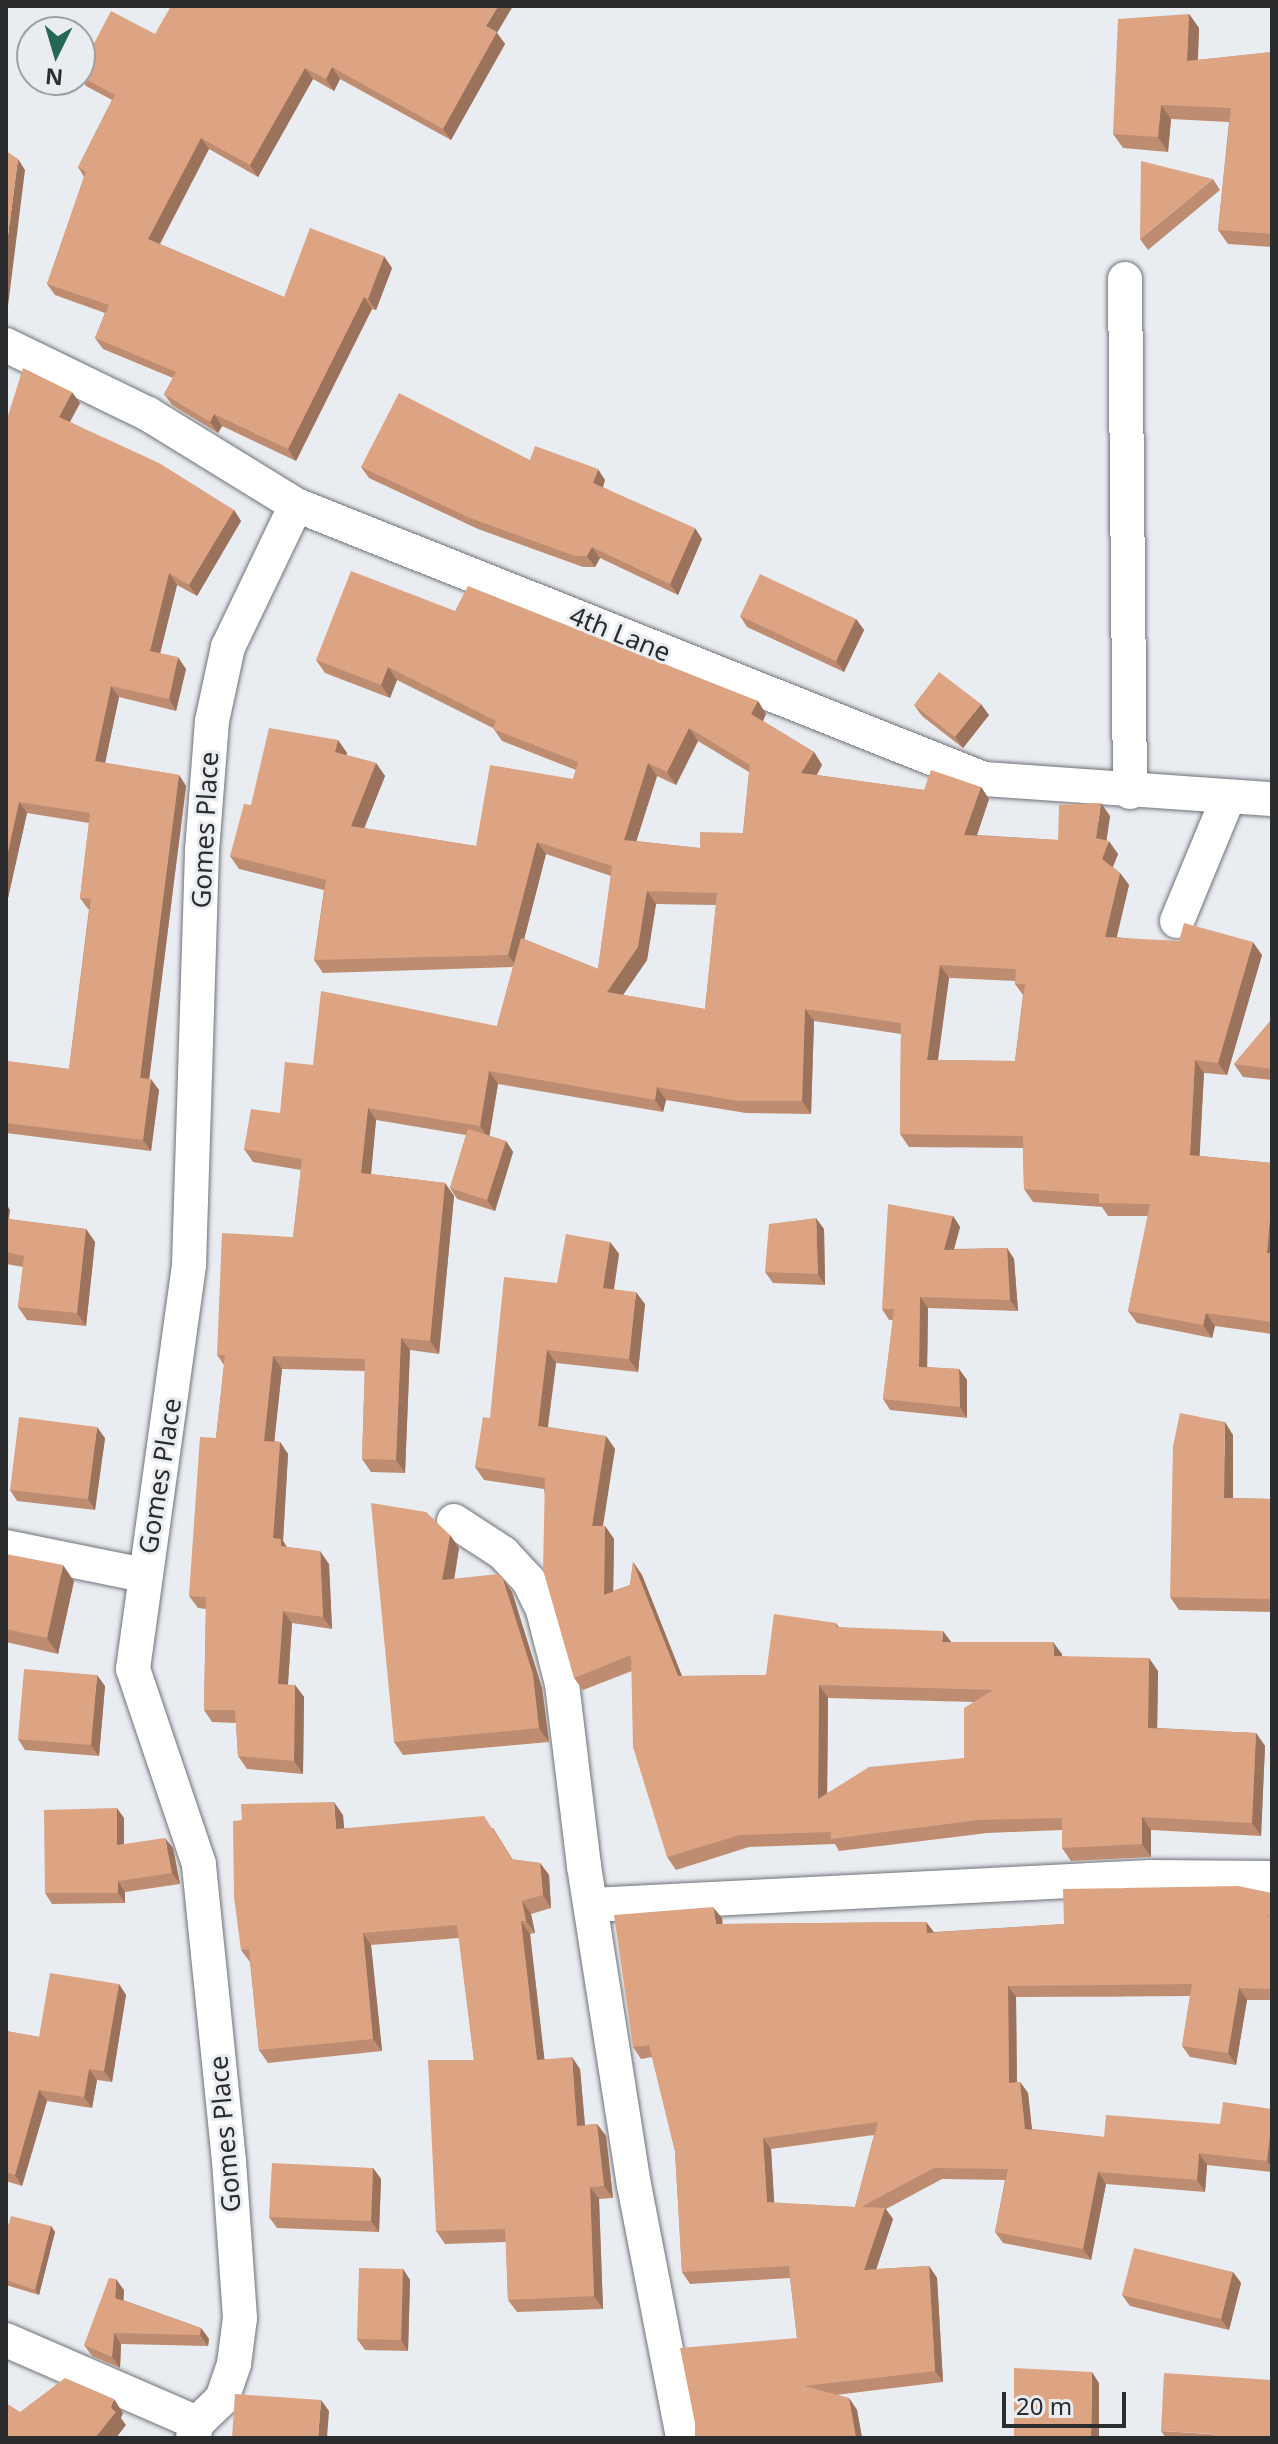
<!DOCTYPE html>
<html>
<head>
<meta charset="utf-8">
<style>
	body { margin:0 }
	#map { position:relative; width:1278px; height:2444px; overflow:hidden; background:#e9edf2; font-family:"Noto Sans",sans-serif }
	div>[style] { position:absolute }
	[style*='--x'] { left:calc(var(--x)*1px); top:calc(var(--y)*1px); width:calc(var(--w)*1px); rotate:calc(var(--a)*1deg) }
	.roads { filter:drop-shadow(0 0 2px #707277) drop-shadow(0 0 2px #707277) }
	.minor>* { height:34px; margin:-17px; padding:0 17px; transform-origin:17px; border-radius:17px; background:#fff }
	.wall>* { inset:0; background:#be8d71 }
	.shaded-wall>* { inset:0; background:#9b735c }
	.building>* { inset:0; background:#dda483 }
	span { translate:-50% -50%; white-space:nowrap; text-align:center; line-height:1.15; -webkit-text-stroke:6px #e9edf2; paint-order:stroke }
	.street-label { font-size:26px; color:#2b2c2e }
	.frame { position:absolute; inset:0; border:8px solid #2b2c2e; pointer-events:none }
	.north { position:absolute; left:16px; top:16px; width:80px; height:80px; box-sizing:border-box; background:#e9edf2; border:2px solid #9da0a4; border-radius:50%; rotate:185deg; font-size:22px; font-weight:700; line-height:32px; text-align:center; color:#2b2c2e }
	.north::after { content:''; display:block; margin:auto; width:28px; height:36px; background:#256757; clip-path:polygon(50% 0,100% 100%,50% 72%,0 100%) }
	.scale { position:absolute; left:1002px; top:2392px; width:124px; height:36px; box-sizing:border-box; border:4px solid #2b2c2e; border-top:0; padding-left:10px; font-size:24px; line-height:28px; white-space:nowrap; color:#2b2c2e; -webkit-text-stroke:6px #e9edf2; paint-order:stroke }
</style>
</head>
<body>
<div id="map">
	<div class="roads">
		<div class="minor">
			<div style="--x:1125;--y:279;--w:513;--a:89.44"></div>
			<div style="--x:6;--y:345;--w:158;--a:25.9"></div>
			<div style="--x:148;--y:414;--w:174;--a:31.6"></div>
			<div style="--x:296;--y:505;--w:741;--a:21.72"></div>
			<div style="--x:984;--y:779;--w:289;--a:4"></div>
			<div style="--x:1177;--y:921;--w:133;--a:-67.5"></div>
			<div style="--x:454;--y:1521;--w:59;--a:33.1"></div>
			<div style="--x:503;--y:1553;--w:38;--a:47"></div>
			<div style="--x:529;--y:1581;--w:32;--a:64"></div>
			<div style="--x:543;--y:1610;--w:76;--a:75.6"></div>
			<div style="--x:562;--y:1684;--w:183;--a:83.1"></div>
			<div style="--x:584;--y:1866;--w:323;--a:81.1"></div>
			<div style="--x:634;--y:2185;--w:258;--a:79"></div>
			<div style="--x:6;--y:1547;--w:141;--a:11.5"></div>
			<div style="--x:591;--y:1905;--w:560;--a:-2.87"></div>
			<div style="--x:1150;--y:1877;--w:122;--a:0.5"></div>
			<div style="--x:6;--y:2340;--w:208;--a:23.5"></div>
			<div style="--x:193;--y:2438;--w:16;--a:-75"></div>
			<div style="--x:197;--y:2423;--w:35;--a:-44"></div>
			<div style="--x:222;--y:2399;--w:37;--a:-71"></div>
			<div style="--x:234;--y:2364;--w:46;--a:-82.6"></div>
			<div style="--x:240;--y:2318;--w:157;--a:-94"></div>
			<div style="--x:229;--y:2161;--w:299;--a:-95.8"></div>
			<div style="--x:199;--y:1864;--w:206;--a:-108.7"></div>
			<div style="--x:133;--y:1669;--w:408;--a:-82.1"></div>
			<div style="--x:189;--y:1265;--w:414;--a:-88.2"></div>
			<div style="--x:202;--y:851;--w:130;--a:-85.6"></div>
			<div style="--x:212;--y:721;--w:76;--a:-77.8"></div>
			<div style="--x:228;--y:647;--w:157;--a:-64.4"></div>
		</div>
	</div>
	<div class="wall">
		<div style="clip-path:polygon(1189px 14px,1199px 28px,1198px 60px,1272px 52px,1272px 247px,1228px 244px,1218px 230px,1229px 122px,1171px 119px,1168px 152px,1123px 148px,1113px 134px)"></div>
		<div style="clip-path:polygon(497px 33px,505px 44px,451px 140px,340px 79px,334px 91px,313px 79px,258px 177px,209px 149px,160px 244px,284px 297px,392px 268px,376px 310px,372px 309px,296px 461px,222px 426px,218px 433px,172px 405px,164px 394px,173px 378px,103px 349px,95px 338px,105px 313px,55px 295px,47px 284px,84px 177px,78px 167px,112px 100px,86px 86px,80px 78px,80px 70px,155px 34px)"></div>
		<div style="clip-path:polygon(1213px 179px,1220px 190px,1148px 250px,1140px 239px)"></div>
		<div style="clip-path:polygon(80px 403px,70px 422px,234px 510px,241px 521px,197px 596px,177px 585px,160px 653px,186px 669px,176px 711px,119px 697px,105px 763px,179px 775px,186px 786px,149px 1079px,159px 1090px,151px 1151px,6px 1133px,6px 1061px,69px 1069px,89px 909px,88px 909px,80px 898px,89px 823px,27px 813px,6px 907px,6px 422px)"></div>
		<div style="clip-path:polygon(530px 460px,605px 480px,603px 487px,702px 539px,678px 595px,600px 558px,595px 567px,583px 567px,478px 529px,369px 478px,361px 467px)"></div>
		<div style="clip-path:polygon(evenodd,455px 611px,758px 701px,766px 714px,763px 721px,814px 752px,822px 765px,817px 775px,924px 790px,981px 787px,989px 799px,977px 835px,1058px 840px,1110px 816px,1106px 841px,1118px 854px,1113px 867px,1120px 873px,1129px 885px,1116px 937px,1262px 955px,1227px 1075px,1204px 1073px,1199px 1156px,1272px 1163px,1272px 1334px,1215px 1326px,1212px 1338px,1137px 1323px,1128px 1311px,1148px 1216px,1108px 1216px,1102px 1207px,1033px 1202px,1024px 1189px,1023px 1148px,909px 1147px,900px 1134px,901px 1034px,814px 1021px,811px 1114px,746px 1113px,666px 1100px,663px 1112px,498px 1084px,489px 1136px,506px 1141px,513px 1152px,495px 1211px,457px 1199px,450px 1188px,466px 1135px,376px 1120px,371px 1174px,445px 1183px,454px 1196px,439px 1354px,410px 1350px,405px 1473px,371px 1472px,362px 1459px,365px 1371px,282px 1369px,274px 1441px,280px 1442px,288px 1454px,283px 1541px,287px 1547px,329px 1564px,332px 1629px,292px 1623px,288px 1685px,295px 1685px,304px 1697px,303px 1774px,247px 1769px,238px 1756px,236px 1723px,212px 1722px,204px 1710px,206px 1609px,198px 1608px,189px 1596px,216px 1438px,224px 1365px,217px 1355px,293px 1237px,301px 1170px,253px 1162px,244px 1149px,280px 1113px,313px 1065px,497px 1026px,513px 967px,323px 973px,314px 960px,324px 890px,239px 869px,230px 856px,251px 805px,338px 740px,347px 753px,346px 755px,376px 763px,385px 776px,364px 828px,476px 846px,573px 779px,576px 770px,502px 741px,493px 728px,397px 680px,390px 698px,325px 673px,316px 660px,455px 611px,698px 741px,749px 772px,743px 833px,700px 848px,636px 841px,657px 776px,676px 785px,698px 741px,455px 611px,546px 854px,611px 876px,598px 969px,524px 939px,546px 854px,455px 611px,656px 904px,716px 905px,705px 1009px,623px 995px,647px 960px,656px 904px,455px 611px,949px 978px,1015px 981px,1015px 984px,1023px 995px,1015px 1061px,938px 1060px,949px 978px)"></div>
		<div style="clip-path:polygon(740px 616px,856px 619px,864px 630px,844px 672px,747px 627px)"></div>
		<div style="clip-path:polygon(914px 705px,989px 715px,963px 748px,922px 716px)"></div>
		<div style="clip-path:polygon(1272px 1019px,1272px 1080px,1243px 1077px,1234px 1064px)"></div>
		<div style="clip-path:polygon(6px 1204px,10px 1210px,9px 1219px,86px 1229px,95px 1242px,86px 1326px,27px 1320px,18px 1307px,23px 1267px,6px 1264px)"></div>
		<div style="clip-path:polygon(953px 1216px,960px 1227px,954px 1249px,1007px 1248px,1014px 1259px,1018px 1311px,928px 1308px,927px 1367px,959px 1369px,967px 1380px,967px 1418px,890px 1410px,883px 1399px,893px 1320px,889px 1320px,882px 1309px)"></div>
		<div style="clip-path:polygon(824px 1229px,825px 1285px,773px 1283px,765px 1272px)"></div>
		<div style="clip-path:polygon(evenodd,610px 1242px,619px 1254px,614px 1289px,645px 1304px,638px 1372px,556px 1363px,548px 1427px,606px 1436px,615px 1449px,602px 1526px,605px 1526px,614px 1539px,613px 1591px,630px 1585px,633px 1562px,642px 1575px,682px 1676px,766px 1675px,836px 1623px,839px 1627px,951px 1642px,1062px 1654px,1062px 1656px,1158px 1671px,1157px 1728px,1256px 1733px,1265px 1746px,1261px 1836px,1151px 1830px,1151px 1857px,1071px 1861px,1062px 1848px,1062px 1830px,987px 1833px,839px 1851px,835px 1844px,749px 1847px,676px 1870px,667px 1857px,632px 1671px,583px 1690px,574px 1678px,544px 1489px,484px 1480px,475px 1467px,490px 1418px,557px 1283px,610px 1242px,828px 1698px,974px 1702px,964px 1758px,827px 1793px,828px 1698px)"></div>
		<div style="clip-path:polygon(1233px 1435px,1233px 1498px,1272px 1499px,1272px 1612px,1179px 1610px,1170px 1597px)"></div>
		<div style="clip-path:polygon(105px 1438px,95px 1510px,17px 1501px,10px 1490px)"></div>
		<div style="clip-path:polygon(450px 1535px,459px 1548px,454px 1579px,503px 1579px,512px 1592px,542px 1688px,549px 1742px,403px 1755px,394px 1742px)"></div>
		<div style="clip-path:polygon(6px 1554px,74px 1581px,58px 1654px,6px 1642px)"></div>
		<div style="clip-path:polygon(105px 1686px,99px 1756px,25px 1750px,18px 1739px)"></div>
		<div style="clip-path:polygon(343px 1815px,344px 1828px,493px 1828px,513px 1860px,540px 1863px,549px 1875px,551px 1908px,531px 1914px,535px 1933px,530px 1934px,544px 2059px,580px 2069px,585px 2125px,597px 2124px,606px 2136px,613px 2198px,599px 2199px,603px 2309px,517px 2312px,508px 2300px,506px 2242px,445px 2244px,436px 2231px,474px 2060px,459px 1938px,371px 1945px,382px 2051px,268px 2063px,259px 2050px,250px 1962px,241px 1950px)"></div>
		<div style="clip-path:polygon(124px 1818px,124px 1844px,173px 1848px,180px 1884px,125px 1892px,125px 1903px,52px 1904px,45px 1893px)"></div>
		<div style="clip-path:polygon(evenodd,1272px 1893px,1272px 2000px,1247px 2000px,1236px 2065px,1190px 2057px,1182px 2046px,1190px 1996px,1016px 1997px,1017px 2082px,1020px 2082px,1028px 2093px,1032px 2129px,1104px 2137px,1220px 2124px,1272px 2109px,1272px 2172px,1207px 2165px,1205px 2192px,1106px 2184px,1091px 2260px,1003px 2243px,995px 2232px,1005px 2180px,942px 2179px,886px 2209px,893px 2219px,876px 2269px,929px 2266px,937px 2278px,943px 2382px,836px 2395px,849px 2398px,857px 2410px,862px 2438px,695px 2438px,797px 2338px,790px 2278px,690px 2284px,682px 2272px,675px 2151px,652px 2057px,641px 2059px,633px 2047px,722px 1918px,722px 1924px,926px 1922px,934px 1932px,1064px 1924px,1272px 1893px,874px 2135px,855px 2207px,774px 2203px,771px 2149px,874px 2135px)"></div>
		<div style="clip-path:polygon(119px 1984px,126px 1995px,112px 2082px,97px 2080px,92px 2108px,47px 2101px,22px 2186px,6px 2181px,6px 2031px,39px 2037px)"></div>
		<div style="clip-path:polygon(373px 2168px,381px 2179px,379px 2232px,277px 2228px,269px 2217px)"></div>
		<div style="clip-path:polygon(51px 2226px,55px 2232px,39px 2295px,6px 2285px,6px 2232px)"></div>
		<div style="clip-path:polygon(403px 2269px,410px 2280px,408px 2351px,365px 2350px,357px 2339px)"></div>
		<div style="clip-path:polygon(1233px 2272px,1241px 2283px,1229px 2330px,1130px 2306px,1122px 2295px)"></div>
		<div style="clip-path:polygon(124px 2290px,123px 2300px,201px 2328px,209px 2339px,208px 2346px,121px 2344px,120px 2368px,92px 2356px,84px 2345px)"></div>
		<div style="clip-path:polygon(1161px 2431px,1272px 2438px,1166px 2438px)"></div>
	</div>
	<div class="shaded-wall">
		<div style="clip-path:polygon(498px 6px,513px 6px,497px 33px,505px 44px,451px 140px,443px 129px,486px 26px)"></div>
		<div style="clip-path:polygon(1189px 14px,1199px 28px,1197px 75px,1187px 61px)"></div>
		<div style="clip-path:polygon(332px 67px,340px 79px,334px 91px,326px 79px)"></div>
		<div style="clip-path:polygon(305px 68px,313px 79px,258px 177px,250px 165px)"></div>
		<div style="clip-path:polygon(1161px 105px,1171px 119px,1168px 152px,1158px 137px)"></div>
		<div style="clip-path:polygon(201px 138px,209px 149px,156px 251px,148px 239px)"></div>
		<div style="clip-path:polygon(18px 159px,25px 170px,8px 306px,6px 303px,6px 251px)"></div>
		<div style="clip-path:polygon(384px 256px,392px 268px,376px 310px,368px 299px)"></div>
		<div style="clip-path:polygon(364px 297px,372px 309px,296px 461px,288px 449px)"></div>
		<div style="clip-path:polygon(72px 392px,80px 403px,66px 429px,59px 417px)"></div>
		<div style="clip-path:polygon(214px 414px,222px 426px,218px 433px,210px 422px)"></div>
		<div style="clip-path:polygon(598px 469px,605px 480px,600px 494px,593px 483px)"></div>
		<div style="clip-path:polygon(234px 510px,241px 521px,197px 596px,189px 585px)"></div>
		<div style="clip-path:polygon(695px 528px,702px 539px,678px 595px,670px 584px)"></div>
		<div style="clip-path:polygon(592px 547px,600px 558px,595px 567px,587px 556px)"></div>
		<div style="clip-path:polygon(169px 573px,177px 585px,158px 662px,150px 651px)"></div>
		<div style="clip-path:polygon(856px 619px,864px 630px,844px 672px,836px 661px)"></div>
		<div style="clip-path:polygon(178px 657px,186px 669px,176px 711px,169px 699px)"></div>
		<div style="clip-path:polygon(388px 667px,397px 680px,390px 698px,381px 685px)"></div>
		<div style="clip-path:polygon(111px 686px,119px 697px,103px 773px,95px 761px)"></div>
		<div style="clip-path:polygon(758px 701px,766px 714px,760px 727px,751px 714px)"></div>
		<div style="clip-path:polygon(981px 704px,989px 715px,963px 748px,955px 737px)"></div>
		<div style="clip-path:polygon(689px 728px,698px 741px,676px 785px,667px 772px)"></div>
		<div style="clip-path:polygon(338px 740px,347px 753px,344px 765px,335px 752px)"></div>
		<div style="clip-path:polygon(814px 752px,822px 765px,810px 785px,801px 773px)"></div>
		<div style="clip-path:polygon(376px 763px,385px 776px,360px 839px,351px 826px)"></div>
		<div style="clip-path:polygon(648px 763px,657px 776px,633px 852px,624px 840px)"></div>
		<div style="clip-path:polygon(179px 775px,186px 786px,148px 1089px,140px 1078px)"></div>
		<div style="clip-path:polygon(981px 787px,989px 799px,973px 847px,964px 835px)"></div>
		<div style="clip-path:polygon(19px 802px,27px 813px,6px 907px,6px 861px)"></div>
		<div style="clip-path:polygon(1101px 803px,1110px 816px,1105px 851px,1096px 838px)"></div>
		<div style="clip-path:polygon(1109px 841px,1118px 854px,1111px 871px,1102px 859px)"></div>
		<div style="clip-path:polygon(537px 842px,546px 854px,517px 967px,508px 955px)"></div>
		<div style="clip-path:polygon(1120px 873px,1129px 885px,1114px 949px,1105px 937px)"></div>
		<div style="clip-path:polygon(647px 891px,656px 904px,647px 960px,616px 1005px,607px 992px)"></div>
		<div style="clip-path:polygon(1253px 942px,1262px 955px,1227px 1075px,1218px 1063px)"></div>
		<div style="clip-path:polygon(940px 965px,949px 978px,936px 1073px,927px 1060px)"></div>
		<div style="clip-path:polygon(805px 1009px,814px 1021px,811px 1114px,802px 1101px)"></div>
		<div style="clip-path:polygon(1195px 1060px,1204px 1073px,1199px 1168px,1190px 1155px)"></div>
		<div style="clip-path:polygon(489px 1071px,498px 1084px,489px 1139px,480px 1126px)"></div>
		<div style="clip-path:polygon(151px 1079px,159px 1090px,151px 1151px,143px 1140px)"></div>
		<div style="clip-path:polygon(657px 1087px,666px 1100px,663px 1112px,655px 1100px)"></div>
		<div style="clip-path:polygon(368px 1108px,376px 1120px,370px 1185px,361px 1173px)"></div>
		<div style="clip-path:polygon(506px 1141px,513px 1152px,495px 1211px,487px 1200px)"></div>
		<div style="clip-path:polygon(445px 1183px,454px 1196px,439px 1354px,430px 1341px)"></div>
		<div style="clip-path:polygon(1272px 1195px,1272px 1260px,1267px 1253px)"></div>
		<div style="clip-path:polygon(6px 1204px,10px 1210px,6px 1231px)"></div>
		<div style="clip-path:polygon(953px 1216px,960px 1227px,951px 1260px,944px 1250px)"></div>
		<div style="clip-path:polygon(816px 1218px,824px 1229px,825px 1285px,818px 1274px)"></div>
		<div style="clip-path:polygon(86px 1229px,95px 1242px,86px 1326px,77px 1313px)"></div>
		<div style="clip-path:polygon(610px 1242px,619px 1254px,612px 1301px,603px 1288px)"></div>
		<div style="clip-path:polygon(1007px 1248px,1014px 1259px,1018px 1311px,1010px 1300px)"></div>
		<div style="clip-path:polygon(636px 1292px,645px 1304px,638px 1372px,629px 1359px)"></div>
		<div style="clip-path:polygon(920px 1297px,928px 1308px,927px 1378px,919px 1367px)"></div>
		<div style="clip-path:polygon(1206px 1313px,1215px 1326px,1212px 1338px,1203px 1325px)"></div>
		<div style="clip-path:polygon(401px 1338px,410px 1350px,405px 1473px,396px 1460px)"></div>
		<div style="clip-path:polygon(547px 1350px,556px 1363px,546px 1439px,538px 1426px)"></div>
		<div style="clip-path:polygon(273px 1356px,282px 1369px,273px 1454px,264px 1441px)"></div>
		<div style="clip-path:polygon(959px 1369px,967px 1380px,967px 1418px,960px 1407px)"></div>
		<div style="clip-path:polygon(1225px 1422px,1233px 1435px,1233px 1511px,1224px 1498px)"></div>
		<div style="clip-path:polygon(97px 1427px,105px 1438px,95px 1510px,88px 1499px)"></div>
		<div style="clip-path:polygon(606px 1436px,615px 1449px,601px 1539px,592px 1526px)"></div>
		<div style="clip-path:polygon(280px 1442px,288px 1454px,283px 1541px,290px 1552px,290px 1559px,273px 1538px)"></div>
		<div style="clip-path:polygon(605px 1526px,614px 1539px,613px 1607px,604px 1595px)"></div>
		<div style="clip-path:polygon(450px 1535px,459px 1548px,452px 1593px,442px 1580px)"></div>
		<div style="clip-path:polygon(320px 1551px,329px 1564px,332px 1629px,323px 1617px)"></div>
		<div style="clip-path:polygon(633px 1562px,642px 1575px,687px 1689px,678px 1676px)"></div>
		<div style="clip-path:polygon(63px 1565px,74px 1581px,58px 1654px,47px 1638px)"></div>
		<div style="clip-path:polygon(503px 1579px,512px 1592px,542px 1688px,549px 1742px,539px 1728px)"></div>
		<div style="clip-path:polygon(283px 1611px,292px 1623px,287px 1697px,278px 1684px)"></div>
		<div style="clip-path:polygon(943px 1631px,952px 1643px,942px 1642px)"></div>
		<div style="clip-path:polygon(1053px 1642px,1062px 1654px,1062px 1669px,1054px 1656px)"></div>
		<div style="clip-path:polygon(1149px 1658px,1158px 1671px,1157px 1741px,1148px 1728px)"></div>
		<div style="clip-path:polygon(97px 1675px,105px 1686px,99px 1756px,91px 1745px)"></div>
		<div style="clip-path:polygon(295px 1685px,304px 1697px,303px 1774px,294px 1761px)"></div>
		<div style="clip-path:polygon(819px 1685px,828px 1698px,827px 1811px,818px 1799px)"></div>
		<div style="clip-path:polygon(1256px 1733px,1265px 1746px,1261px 1836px,1252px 1823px)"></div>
		<div style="clip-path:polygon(334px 1802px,343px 1815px,345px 1841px,336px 1829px)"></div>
		<div style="clip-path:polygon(117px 1808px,124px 1818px,124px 1855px,117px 1845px)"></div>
		<div style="clip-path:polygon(1142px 1817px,1151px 1830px,1151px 1857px,1142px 1844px)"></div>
		<div style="clip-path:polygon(165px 1838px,173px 1848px,180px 1884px,172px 1873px)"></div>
		<div style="clip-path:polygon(540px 1863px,549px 1875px,551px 1908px,543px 1895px)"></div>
		<div style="clip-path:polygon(118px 1881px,125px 1892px,125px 1903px,118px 1893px)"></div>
		<div style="clip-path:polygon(522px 1901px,531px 1914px,535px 1933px,526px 1921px)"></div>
		<div style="clip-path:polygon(713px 1907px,722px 1918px,724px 1935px,716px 1924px)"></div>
		<div style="clip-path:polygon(521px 1921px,530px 1934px,546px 2072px,537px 2060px)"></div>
		<div style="clip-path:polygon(926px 1922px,935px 1934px,927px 1933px)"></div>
		<div style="clip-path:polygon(363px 1933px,371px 1945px,382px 2051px,373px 2039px)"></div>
		<div style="clip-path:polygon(119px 1984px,126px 1995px,112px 2082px,104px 2071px)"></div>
		<div style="clip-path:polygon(1008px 1986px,1016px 1997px,1017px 2094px,1009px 2083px)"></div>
		<div style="clip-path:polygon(1239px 1988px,1247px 2000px,1236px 2065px,1228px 2053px)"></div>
		<div style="clip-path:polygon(572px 2057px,580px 2069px,586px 2138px,577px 2126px)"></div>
		<div style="clip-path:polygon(89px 2069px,97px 2080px,92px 2108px,84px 2097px)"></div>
		<div style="clip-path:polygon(1020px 2082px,1028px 2093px,1033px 2140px,1025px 2129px)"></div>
		<div style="clip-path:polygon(39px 2090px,47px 2101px,22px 2186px,15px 2175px)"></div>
		<div style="clip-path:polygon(1272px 2118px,1272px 2169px,1267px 2161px)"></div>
		<div style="clip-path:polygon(597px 2124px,606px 2136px,613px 2198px,604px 2186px)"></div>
		<div style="clip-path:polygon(763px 2138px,771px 2149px,775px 2214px,767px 2202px)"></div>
		<div style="clip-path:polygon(1199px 2153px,1207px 2165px,1205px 2192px,1197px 2180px)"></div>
		<div style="clip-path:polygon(373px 2168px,381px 2179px,379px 2232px,371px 2221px)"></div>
		<div style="clip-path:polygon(1098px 2172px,1106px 2184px,1091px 2260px,1083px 2249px)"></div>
		<div style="clip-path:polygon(590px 2187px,599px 2199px,603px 2309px,594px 2296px)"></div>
		<div style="clip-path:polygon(885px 2208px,893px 2219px,872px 2282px,864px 2270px)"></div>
		<div style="clip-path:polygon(51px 2226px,55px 2232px,39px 2295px,35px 2290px)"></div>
		<div style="clip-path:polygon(929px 2266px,937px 2278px,943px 2382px,935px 2371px)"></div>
		<div style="clip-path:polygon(403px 2269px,410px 2280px,408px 2351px,401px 2340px)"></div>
		<div style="clip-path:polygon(1233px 2272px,1241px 2283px,1229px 2330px,1221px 2319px)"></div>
		<div style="clip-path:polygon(116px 2279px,124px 2290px,123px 2309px,115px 2298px)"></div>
		<div style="clip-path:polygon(201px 2328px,209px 2339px,208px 2346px,200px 2335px)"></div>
		<div style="clip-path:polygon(114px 2333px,121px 2344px,120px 2368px,112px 2357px)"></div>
		<div style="clip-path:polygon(1092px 2372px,1099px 2383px,1099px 2438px,1091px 2438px)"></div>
		<div style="clip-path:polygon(849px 2398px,857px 2410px,862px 2438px,856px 2438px)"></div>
		<div style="clip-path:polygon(114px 2399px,123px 2413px,121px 2418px,126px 2425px,116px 2438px,95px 2438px)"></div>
		<div style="clip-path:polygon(321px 2400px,329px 2411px,327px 2438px,318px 2438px)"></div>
	</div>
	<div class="building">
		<div style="clip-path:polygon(171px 6px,498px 6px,486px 26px,497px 32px,443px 129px,332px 67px,326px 79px,305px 68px,250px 165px,201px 138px,148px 239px,284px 297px,310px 228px,384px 256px,368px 299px,364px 297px,288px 449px,214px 414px,210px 422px,164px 394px,176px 372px,95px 338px,109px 305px,47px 284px,86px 172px,78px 167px,115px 95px,80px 76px,80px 70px,111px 11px,155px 34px)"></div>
		<div style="clip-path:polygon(1189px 14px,1187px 61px,1272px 52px,1272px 234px,1218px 230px,1231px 108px,1161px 105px,1158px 137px,1113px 134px,1118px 19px)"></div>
		<div style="clip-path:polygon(6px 151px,18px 159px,6px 251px)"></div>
		<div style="clip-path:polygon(1141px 161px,1213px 179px,1140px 239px)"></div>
		<div style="clip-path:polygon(23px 368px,72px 392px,59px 417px,159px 463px,234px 510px,189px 585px,169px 573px,150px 651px,178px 657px,169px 699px,111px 686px,95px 761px,179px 775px,140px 1078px,151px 1079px,143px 1140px,6px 1123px,6px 1061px,69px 1069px,91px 899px,80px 898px,90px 813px,19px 802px,6px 861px,6px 422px)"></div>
		<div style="clip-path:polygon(399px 393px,530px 460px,535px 446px,598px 469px,593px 483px,695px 528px,670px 584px,592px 547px,587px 556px,575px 556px,470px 518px,361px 467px)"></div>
		<div style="clip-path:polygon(evenodd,351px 571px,455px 611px,468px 586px,758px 701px,751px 714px,814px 752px,801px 773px,924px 790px,931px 770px,981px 787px,964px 835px,1058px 840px,1059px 805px,1101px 803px,1096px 838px,1109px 841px,1102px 859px,1120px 873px,1105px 937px,1179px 941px,1184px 923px,1253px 942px,1218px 1063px,1195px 1060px,1190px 1155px,1272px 1163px,1272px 1195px,1267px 1253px,1272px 1253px,1272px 1322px,1206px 1313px,1203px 1325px,1128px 1311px,1150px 1204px,1099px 1203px,1099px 1194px,1024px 1189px,1023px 1136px,900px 1134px,901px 1023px,805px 1009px,802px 1101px,737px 1101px,657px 1087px,655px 1100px,489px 1071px,480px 1126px,368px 1108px,361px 1173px,445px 1183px,430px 1341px,401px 1338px,396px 1460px,362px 1459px,365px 1359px,273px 1356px,264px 1441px,280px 1442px,273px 1538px,281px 1539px,281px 1546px,320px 1551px,323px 1617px,283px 1611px,278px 1684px,295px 1685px,294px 1761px,238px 1756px,235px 1710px,204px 1710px,206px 1597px,189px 1596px,200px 1437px,216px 1438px,225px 1355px,217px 1355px,222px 1233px,293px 1237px,302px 1159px,244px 1149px,251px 1109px,280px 1113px,285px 1062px,313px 1065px,321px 991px,497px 1026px,521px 938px,598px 969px,612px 866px,537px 842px,508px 955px,314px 960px,326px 880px,230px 856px,244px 804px,251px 805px,269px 728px,338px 740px,335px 752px,376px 763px,351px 826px,476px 846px,490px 765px,573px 779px,578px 762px,493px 729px,496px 721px,388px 667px,381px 685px,316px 660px,351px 571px,689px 728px,750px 765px,743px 833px,700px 832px,700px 848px,624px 840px,648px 763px,667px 772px,689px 728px,351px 571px,647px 891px,717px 893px,705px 1009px,607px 992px,638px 947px,647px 891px,351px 571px,940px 965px,1016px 969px,1015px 984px,1025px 984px,1015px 1061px,927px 1060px,940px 965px)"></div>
		<div style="clip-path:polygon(760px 574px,856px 619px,836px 661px,740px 616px)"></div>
		<div style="clip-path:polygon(939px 672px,981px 704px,955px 737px,914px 705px)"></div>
		<div style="clip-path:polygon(1272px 1019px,1272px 1069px,1234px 1064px)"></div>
		<div style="clip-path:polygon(468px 1129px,506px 1141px,487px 1200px,450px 1188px)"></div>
		<div style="clip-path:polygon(888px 1204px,953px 1216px,944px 1250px,1007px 1248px,1010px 1300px,920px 1297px,919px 1367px,959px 1369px,960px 1407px,883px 1399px,894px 1309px,882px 1309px)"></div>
		<div style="clip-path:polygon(816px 1218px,818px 1274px,765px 1272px,769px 1224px)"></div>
		<div style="clip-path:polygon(6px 1219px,86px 1229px,77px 1313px,18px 1307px,24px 1256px,6px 1252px)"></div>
		<div style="clip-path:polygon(evenodd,566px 1234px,610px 1242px,603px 1288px,636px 1292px,629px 1359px,547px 1350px,538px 1426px,606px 1436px,592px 1526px,605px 1526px,604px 1595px,630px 1585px,633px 1562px,678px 1676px,766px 1675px,774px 1614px,836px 1623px,836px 1627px,943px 1631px,942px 1642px,1053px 1642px,1054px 1656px,1149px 1658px,1148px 1728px,1256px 1733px,1252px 1823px,1142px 1817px,1142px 1844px,1062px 1848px,1062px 1818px,978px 1820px,831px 1839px,831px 1832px,740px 1835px,667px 1857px,633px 1747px,631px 1655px,574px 1678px,543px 1570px,545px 1478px,475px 1467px,483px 1417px,490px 1418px,504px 1277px,557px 1283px,566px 1234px,819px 1685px,993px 1690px,964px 1708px,964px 1758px,869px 1767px,818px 1799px,819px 1685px)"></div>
		<div style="clip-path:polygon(1180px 1413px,1225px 1422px,1224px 1498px,1272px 1499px,1272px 1599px,1170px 1597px,1173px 1446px)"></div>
		<div style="clip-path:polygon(19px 1417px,97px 1427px,88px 1499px,10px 1490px)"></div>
		<div style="clip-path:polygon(371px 1503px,426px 1512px,450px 1535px,442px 1580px,498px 1574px,503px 1579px,533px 1674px,539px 1728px,394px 1742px)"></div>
		<div style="clip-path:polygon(6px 1554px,63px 1565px,47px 1638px,6px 1629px)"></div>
		<div style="clip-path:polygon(24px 1669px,97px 1675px,91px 1745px,18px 1739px)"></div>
		<div style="clip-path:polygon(334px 1802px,336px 1829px,484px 1816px,512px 1859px,540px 1863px,543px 1895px,522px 1901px,526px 1921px,521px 1921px,537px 2060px,572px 2057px,577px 2126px,597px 2124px,604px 2186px,590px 2187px,594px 2296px,508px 2300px,505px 2229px,436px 2231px,428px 2060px,474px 2060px,457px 1925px,363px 1933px,373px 2039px,259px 2050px,249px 1949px,241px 1950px,234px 1897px,233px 1821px,242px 1820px,241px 1804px)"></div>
		<div style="clip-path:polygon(117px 1808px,117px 1845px,165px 1838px,172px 1873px,118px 1881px,118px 1893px,45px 1893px,44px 1810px)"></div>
		<div style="clip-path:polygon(evenodd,1238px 1886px,1272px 1893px,1272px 1915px,1266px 1916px,1272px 1917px,1272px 1989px,1239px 1988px,1228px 2053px,1182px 2046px,1192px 1984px,1008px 1986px,1009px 2083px,1020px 2082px,1025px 2129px,1104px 2137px,1106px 2115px,1220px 2124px,1223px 2102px,1272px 2109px,1272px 2118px,1267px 2161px,1199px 2153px,1197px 2180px,1098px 2172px,1083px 2249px,995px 2232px,1008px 2169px,934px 2168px,861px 2207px,885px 2208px,864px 2270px,929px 2266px,935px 2371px,804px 2386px,849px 2398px,856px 2438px,695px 2438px,695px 2423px,680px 2348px,797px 2338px,789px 2266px,682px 2272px,675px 2151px,649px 2045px,633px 2047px,614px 1915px,713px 1907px,716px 1924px,926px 1922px,927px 1933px,1064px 1924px,1063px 1889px,1238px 1886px,878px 2122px,855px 2207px,767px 2202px,763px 2138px,878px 2122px)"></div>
		<div style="clip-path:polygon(50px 1973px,119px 1984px,104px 2071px,89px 2069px,84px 2097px,39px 2090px,15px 2175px,6px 2172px,6px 2031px,39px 2037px)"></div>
		<div style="clip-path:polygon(272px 2163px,373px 2168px,371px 2221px,269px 2217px)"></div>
		<div style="clip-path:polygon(11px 2216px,51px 2226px,35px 2290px,6px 2280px,6px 2232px)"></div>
		<div style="clip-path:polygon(1134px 2248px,1233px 2272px,1221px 2319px,1122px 2295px)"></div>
		<div style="clip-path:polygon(359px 2268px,403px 2269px,401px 2340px,357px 2339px)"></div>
		<div style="clip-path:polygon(109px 2278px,116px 2279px,115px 2298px,201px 2328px,200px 2335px,114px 2333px,112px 2357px,84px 2345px)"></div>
		<div style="clip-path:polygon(1014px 2368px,1092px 2372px,1091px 2438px,1014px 2438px)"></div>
		<div style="clip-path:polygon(1164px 2373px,1272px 2380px,1272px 2438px,1214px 2438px,1214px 2434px,1161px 2431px)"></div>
		<div style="clip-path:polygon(65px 2378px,114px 2399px,111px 2408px,116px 2412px,95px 2438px,6px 2438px,6px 2403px,20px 2412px)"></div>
		<div style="clip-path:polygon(235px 2394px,321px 2400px,318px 2438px,232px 2438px)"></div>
	</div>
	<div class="street-label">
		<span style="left:620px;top:634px;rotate:22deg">4th Lane</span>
		<span style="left:205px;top:830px;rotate:-87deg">Gomes Place</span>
		<span style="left:160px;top:1476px;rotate:-81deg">Gomes Place</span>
		<span style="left:225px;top:2134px;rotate:-95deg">Gomes Place</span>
	</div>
	<div class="frame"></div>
	<div class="north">N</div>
	<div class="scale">20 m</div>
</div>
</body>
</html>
